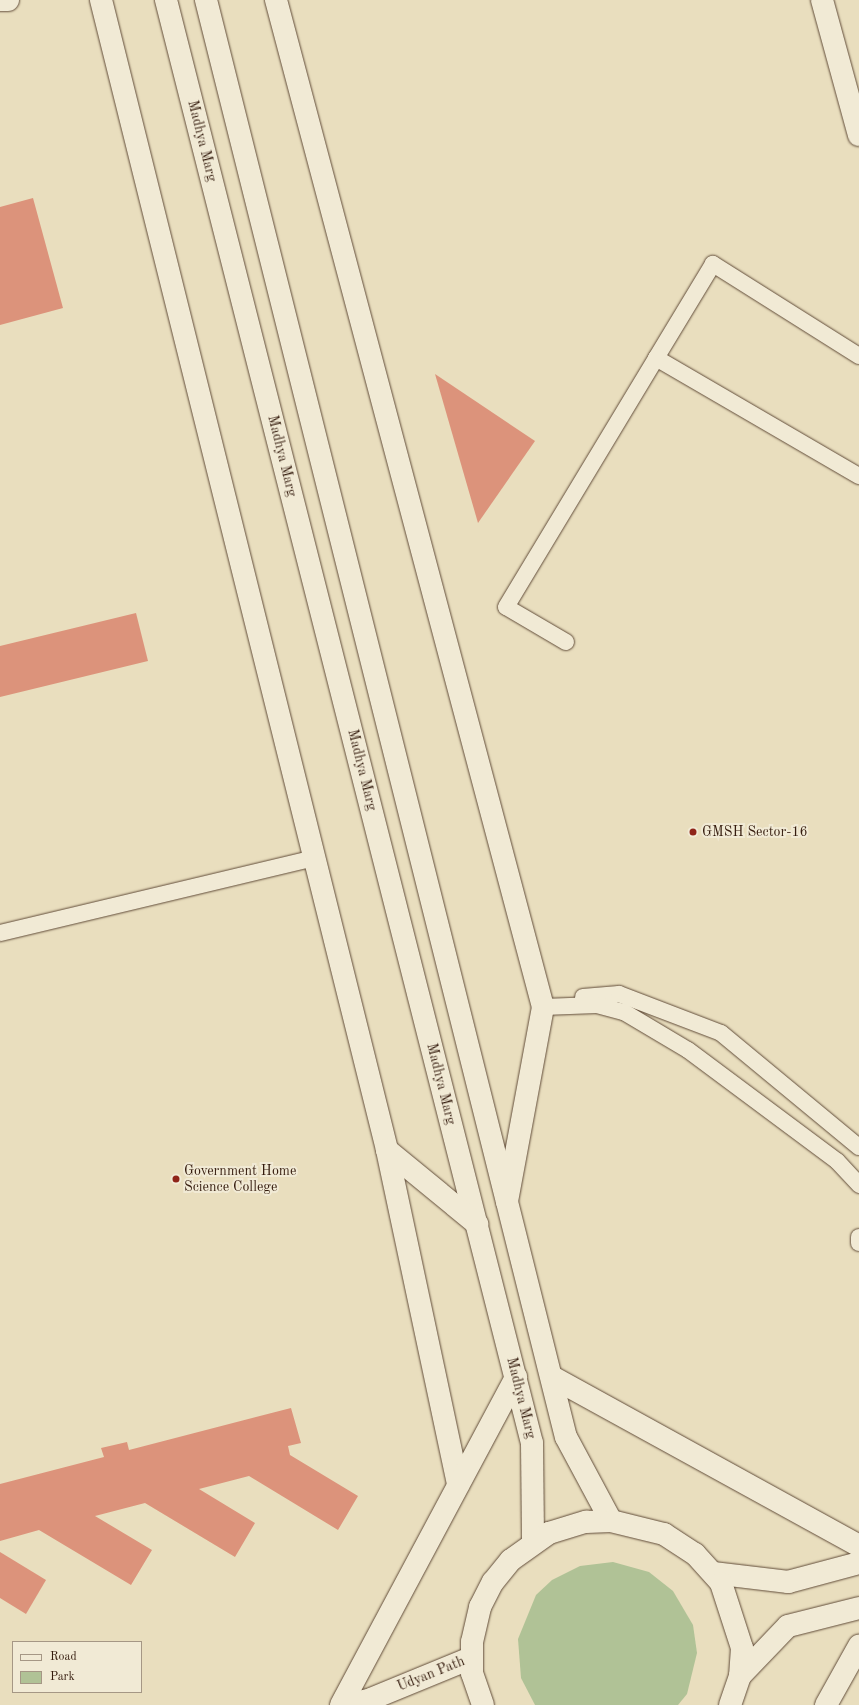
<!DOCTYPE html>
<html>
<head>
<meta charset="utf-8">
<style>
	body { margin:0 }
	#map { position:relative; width:859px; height:1705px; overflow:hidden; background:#e9debe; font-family:"Old Standard TT",serif }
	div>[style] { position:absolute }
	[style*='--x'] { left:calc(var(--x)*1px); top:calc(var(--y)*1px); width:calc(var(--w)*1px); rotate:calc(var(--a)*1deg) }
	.green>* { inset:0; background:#b0c296 }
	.building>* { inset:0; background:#dc937b }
	.roads { filter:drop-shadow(0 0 1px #614c39) drop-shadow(0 0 1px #614c39) }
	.service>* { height:16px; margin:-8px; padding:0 8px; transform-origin:8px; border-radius:8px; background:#f1ead5 }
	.minor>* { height:22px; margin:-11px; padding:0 11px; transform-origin:11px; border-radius:11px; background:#f1ead5 }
	.tertiary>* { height:22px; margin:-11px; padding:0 11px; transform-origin:11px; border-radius:11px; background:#f1ead5 }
	.secondary>* { height:22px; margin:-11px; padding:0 11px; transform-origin:11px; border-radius:11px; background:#f1ead5 }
	.dots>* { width:11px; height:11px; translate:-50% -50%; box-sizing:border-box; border:2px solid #f1ead5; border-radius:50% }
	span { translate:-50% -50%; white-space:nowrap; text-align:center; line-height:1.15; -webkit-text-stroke:4px #f1ead5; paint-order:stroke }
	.street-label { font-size:14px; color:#341b0d }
	.poi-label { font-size:14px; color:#341b0d }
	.left { translate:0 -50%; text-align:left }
	.legend { position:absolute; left:12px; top:1641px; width:130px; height:52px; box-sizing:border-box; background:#f1ead5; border:1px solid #a59785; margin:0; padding:5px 7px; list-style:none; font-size:12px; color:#341b0d }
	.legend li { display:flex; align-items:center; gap:8px; height:20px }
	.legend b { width:20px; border:1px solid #a59785 }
</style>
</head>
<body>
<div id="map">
	<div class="green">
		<div style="clip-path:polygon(613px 1562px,649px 1572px,673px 1591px,693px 1625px,697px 1653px,687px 1694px,678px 1705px,535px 1705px,521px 1678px,518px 1639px,536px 1595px,552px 1580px,580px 1566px)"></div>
	</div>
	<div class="building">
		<div style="clip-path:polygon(33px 198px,63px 308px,0 325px,0 207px)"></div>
		<div style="clip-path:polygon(435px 374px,535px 441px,478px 523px)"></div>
		<div style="clip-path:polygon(136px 613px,148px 661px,0 697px,0 646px)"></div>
		<div style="clip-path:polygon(291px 1408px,301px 1443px,288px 1446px,290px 1455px,358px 1496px,338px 1530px,249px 1476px,199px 1489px,255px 1523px,235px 1557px,145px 1503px,95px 1516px,152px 1550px,131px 1585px,39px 1530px,0 1541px,0 1484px,104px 1457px,101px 1448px,127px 1442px,129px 1450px)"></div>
		<div style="clip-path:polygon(0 1552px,46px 1580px,26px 1614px,0 1598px)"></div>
	</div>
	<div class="roads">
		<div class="service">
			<div style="--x:859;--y:356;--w:173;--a:-147.8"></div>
			<div style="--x:713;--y:264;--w:110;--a:121.2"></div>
			<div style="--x:656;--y:358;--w:235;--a:30.2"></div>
			<div style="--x:566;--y:642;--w:69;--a:-149.7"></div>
			<div style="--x:506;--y:607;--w:291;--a:-58.9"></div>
			<div style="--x:0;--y:933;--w:324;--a:-13.4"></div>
			<div style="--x:583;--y:997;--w:36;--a:-5"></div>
			<div style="--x:619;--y:994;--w:109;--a:20.9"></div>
			<div style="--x:721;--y:1033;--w:179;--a:39.6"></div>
			<div style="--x:543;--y:1007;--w:54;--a:-2.1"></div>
			<div style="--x:597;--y:1005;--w:28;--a:15"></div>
			<div style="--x:624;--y:1012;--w:74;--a:30.7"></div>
			<div style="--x:688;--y:1050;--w:186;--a:36.7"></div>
			<div style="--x:837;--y:1161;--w:33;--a:47"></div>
			<div style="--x:859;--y:1237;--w:6;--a:90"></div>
		</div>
		<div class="minor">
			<div style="--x:0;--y:0;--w:8;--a:0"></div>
			<div style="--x:822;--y:0;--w:140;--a:74.7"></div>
		</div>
		<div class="tertiary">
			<div style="--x:101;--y:0;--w:1185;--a:76.03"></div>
			<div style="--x:387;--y:1150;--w:342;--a:78"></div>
			<div style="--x:276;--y:0;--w:1042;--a:75.15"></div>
			<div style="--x:543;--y:1007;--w:198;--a:100.5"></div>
		</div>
		<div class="secondary">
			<div style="--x:166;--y:0;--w:1489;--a:75.77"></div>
			<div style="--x:532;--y:1443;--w:99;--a:89.4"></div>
			<div style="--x:206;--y:0;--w:1481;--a:75.94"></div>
			<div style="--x:566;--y:1437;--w:95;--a:61.8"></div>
			<div style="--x:387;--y:1150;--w:117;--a:39.4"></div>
			<div style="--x:552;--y:1377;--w:350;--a:28.8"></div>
			<div style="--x:713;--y:1573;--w:76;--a:6.8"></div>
			<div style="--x:788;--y:1582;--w:73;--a:-15"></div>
			<div style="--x:740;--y:1676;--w:69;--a:-46.2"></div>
			<div style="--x:788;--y:1626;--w:73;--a:-14.2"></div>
			<div style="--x:341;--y:1705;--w:372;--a:-61.9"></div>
			<div style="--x:346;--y:1705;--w:26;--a:-13"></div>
			<div style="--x:371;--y:1699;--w:108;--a:-22.3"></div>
			<div style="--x:483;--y:1705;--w:34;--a:-109"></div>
			<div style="--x:472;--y:1673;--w:31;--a:-90"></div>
			<div style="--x:472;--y:1642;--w:36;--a:-77"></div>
			<div style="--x:480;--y:1607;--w:28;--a:-63"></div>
			<div style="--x:493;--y:1582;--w:28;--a:-51"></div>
			<div style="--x:511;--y:1560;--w:47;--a:-35.4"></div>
			<div style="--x:549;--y:1533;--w:39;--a:-17"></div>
			<div style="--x:586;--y:1522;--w:25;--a:-2"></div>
			<div style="--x:611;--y:1521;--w:55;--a:13.8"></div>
			<div style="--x:664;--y:1534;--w:37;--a:33"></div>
			<div style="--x:695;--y:1554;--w:39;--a:48"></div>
			<div style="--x:721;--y:1583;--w:68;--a:72.1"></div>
			<div style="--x:742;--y:1648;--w:28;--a:94"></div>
			<div style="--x:740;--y:1676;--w:31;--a:109"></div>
			<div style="--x:826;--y:1705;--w:68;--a:-60.8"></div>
		</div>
	</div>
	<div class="dots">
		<div style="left:693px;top:832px;background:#8f2418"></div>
		<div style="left:176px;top:1179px;background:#8f2418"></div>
	</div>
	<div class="street-label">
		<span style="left:202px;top:141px;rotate:76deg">Madhya Marg</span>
		<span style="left:282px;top:456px;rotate:76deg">Madhya Marg</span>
		<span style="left:362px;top:770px;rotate:76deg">Madhya Marg</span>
		<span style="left:441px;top:1084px;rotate:76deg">Madhya Marg</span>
		<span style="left:521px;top:1398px;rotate:76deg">Madhya Marg</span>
		<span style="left:431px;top:1674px;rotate:-22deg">Udyan Path</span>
	</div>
	<div class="poi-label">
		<span class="left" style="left:702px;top:832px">GMSH Sector-16</span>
		<span class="left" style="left:184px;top:1179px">Government Home<br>Science College</span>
	</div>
	<ul class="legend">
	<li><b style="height:5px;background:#f1ead5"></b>Road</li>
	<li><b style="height:11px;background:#b0c296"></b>Park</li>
	</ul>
</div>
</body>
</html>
